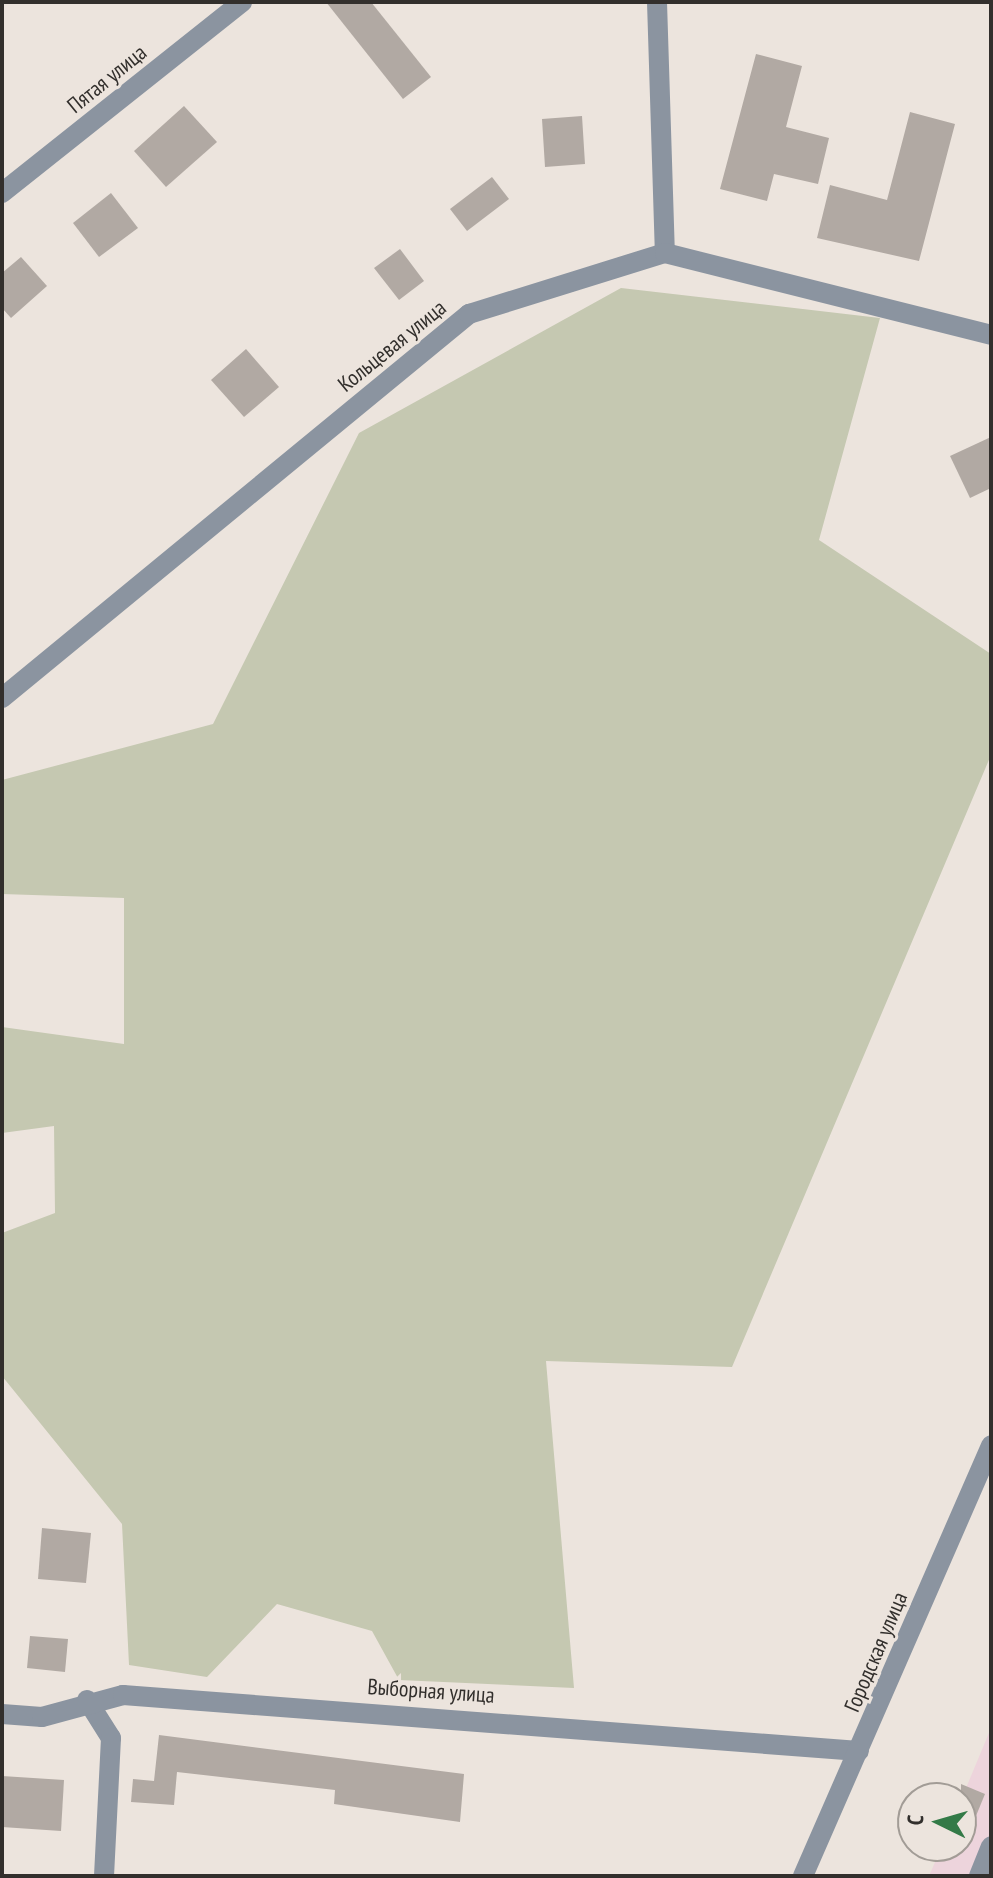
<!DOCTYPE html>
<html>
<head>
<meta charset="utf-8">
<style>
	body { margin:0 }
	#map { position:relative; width:993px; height:1878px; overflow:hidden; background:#ece4dd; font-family:"PT Sans Narrow",sans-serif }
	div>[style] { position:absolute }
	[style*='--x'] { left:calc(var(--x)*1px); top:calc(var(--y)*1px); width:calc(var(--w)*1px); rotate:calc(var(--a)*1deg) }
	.commercial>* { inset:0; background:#edd4dc }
	.green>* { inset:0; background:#c5c8b1 }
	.building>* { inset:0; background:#b1a9a3 }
	.minor>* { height:20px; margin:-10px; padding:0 10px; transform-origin:10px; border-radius:10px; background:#8b94a0 }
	span { translate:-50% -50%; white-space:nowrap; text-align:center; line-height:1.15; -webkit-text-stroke:6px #ece4dd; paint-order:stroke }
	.street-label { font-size:22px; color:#322f2c }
	.frame { position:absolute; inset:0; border:4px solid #322f2c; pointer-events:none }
	.north { position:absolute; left:897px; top:1782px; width:80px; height:80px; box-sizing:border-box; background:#ece4dd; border:2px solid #a29c96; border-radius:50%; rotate:275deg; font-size:22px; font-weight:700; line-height:32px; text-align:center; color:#322f2c }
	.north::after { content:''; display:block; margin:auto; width:28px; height:36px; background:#337a47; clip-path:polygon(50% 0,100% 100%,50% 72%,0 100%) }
</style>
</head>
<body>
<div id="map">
	<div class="commercial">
		<div style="clip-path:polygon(991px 1728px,991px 1876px,929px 1876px,942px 1846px,961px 1846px,961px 1800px)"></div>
	</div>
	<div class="green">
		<div style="clip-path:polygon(621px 288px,880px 318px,819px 540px,991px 654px,991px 755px,732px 1367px,546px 1361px,574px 1688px,399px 1680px,372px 1631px,277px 1604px,207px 1677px,129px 1665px,122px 1524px,2px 1376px,2px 1233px,55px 1213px,54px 1126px,2px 1133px,2px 1027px,124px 1044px,124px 898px,2px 894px,2px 780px,213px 724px,359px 433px)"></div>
	</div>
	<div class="building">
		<div style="clip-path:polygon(326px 2px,371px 2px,431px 77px,403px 99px)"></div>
		<div style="clip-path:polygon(756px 54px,802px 66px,786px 127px,829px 138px,818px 184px,774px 174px,767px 201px,720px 189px)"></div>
		<div style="clip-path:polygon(184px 106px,217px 142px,166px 187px,134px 151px)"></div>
		<div style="clip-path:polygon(910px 112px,955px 124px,919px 261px,817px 238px,830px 185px,887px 200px)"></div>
		<div style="clip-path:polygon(582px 116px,585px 164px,545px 167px,542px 119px)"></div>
		<div style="clip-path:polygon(492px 177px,509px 199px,467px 231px,450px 209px)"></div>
		<div style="clip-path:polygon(111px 193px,138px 228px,99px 257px,73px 223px)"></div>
		<div style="clip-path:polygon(400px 249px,424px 281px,399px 300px,374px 268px)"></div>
		<div style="clip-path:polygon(21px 257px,47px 286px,11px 318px,2px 308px,2px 273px)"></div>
		<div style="clip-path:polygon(246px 349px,279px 387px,244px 417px,211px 380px)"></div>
		<div style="clip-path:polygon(991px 437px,991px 488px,970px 498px,950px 456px)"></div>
		<div style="clip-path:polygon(42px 1528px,91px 1533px,86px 1583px,38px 1579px)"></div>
		<div style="clip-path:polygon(30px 1636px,68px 1639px,65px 1672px,27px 1668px)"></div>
		<div style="clip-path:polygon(159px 1735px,464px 1774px,460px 1822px,334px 1804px,335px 1790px,177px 1772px,174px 1805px,131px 1802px,133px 1779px,154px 1781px)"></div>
		<div style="clip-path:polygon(2px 1776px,64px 1780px,61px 1831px,2px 1827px)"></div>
		<div style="clip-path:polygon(961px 1784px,985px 1794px,962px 1850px,961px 1850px)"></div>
	</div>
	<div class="minor">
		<div style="--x:657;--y:2;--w:251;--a:88.2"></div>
		<div style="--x:2;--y:193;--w:307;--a:-38.5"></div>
		<div style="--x:2;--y:698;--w:605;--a:-39.43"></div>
		<div style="--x:469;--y:314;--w:205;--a:-17.3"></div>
		<div style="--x:665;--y:253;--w:336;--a:14.1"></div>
		<div style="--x:87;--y:1700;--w:45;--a:57.7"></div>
		<div style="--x:111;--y:1738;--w:138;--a:92.9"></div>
		<div style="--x:2;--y:1714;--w:40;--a:4.3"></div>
		<div style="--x:42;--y:1717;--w:84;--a:-15.2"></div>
		<div style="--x:123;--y:1695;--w:738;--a:4.35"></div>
		<div style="--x:803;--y:1876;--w:470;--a:-66.4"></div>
		<div style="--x:979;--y:1876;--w:32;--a:-68"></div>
	</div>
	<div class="street-label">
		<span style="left:107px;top:79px;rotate:-39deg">Пятая улица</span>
		<span style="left:392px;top:346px;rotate:-39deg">Кольцевая улица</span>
		<span style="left:876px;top:1652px;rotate:-67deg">Городская улица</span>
		<span style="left:431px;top:1691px;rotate:4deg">Выборная улица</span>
	</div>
	<div class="frame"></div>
	<div class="north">С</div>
</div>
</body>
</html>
